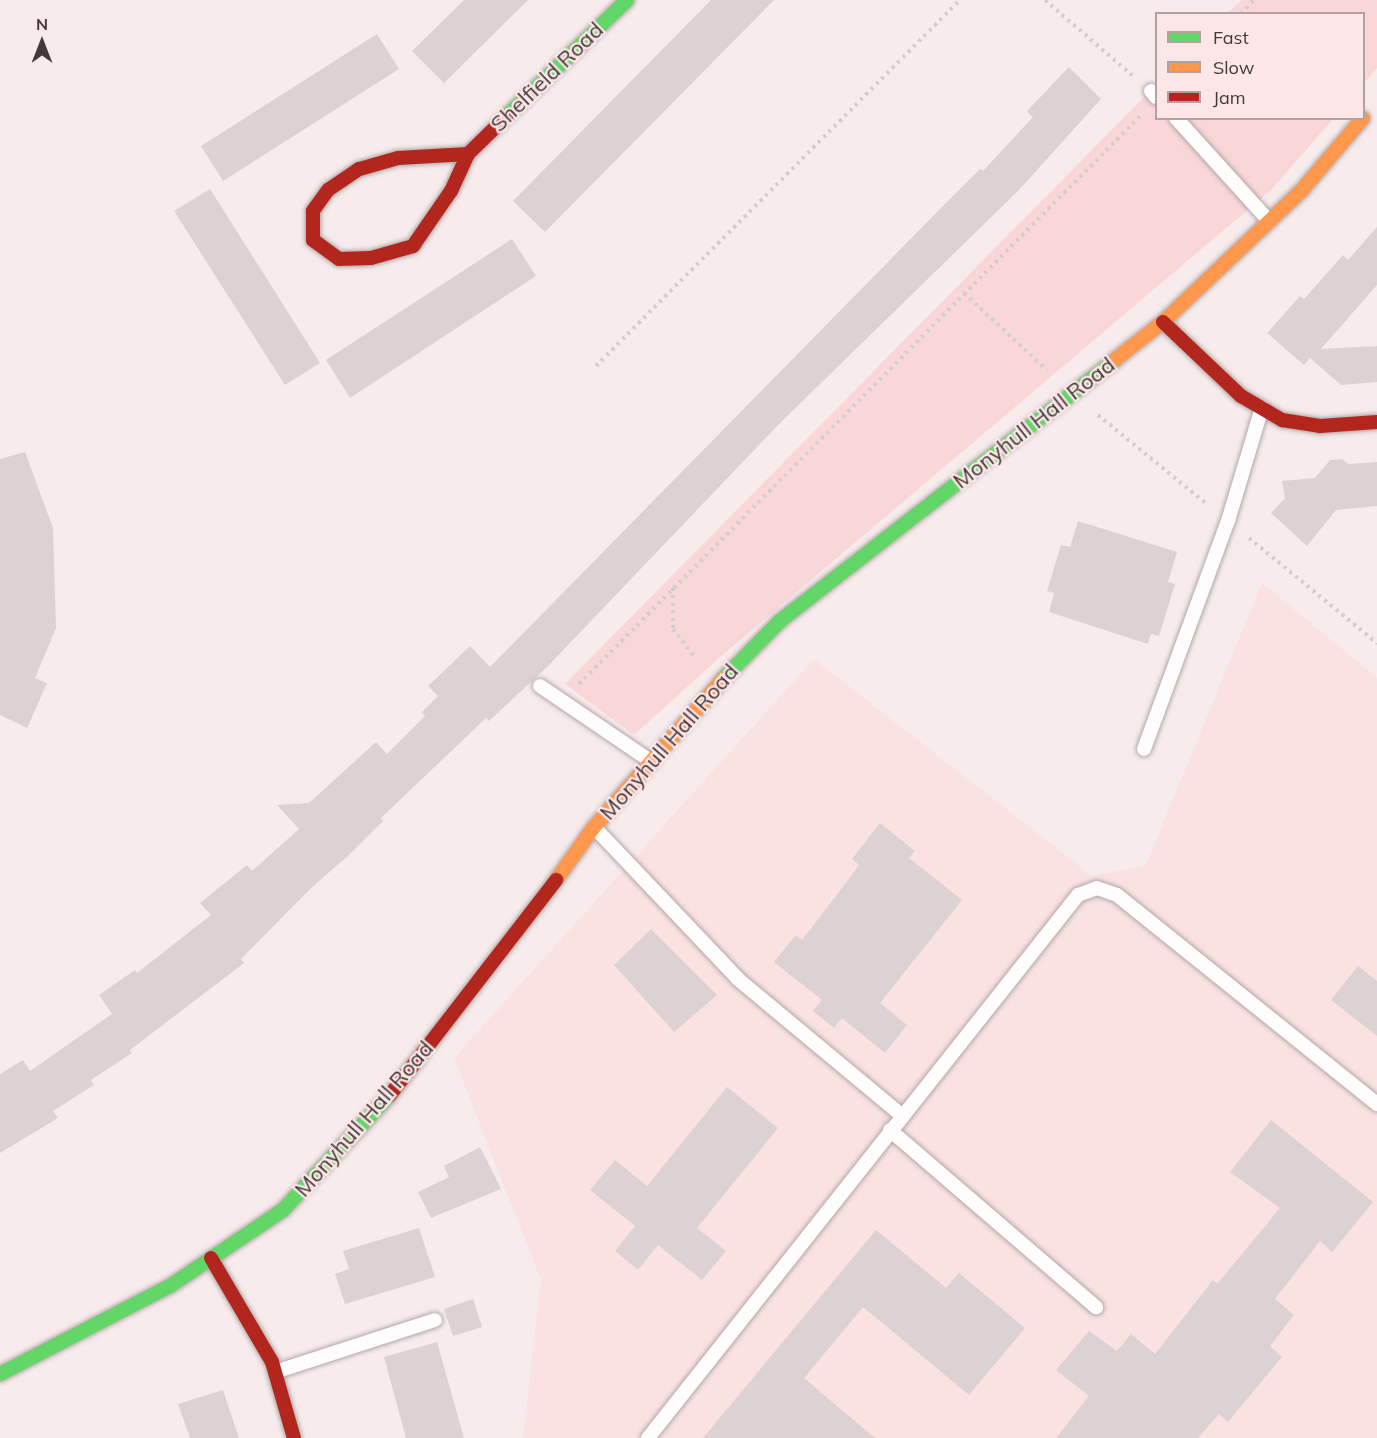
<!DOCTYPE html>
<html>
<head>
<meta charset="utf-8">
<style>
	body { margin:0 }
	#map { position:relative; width:1377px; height:1438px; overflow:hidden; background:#f7ebeb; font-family:Mulish,sans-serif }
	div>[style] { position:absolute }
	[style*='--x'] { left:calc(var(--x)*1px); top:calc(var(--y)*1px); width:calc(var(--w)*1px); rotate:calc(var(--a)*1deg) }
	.built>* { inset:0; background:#fae1e2 }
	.green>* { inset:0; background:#f9d6d8 }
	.building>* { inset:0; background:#ddd2d3 }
	.path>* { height:4px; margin-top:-2px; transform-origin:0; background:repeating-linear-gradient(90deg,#d3cece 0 3px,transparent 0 7.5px) }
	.roads { filter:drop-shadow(0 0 2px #b2a8a8) drop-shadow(0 0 2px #b2a8a8) }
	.lane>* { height:14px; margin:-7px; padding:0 7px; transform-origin:7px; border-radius:7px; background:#fefcfc }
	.fast>* { height:14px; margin:-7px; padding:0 7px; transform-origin:7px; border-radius:7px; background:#63d668 }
	.slow>* { height:14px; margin:-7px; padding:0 7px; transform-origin:7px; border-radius:7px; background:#ff974d }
	.jam>* { height:14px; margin:-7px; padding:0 7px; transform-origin:7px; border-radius:7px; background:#b3261e }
	span { translate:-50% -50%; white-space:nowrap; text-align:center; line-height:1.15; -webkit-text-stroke:4.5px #fce6e7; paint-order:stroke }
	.street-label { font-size:22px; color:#44393a }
	.legend { position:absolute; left:1155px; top:12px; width:210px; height:108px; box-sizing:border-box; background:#fce6e7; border:2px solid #b2a1a2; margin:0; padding:8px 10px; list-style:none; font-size:18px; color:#44393a }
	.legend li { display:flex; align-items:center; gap:12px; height:30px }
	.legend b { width:30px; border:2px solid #b2a1a2 }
	.north { position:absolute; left:12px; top:12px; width:60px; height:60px; -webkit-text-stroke:4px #fce6e7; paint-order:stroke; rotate:0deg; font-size:16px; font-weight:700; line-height:24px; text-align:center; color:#44393a }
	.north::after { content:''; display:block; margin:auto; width:21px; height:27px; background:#44393a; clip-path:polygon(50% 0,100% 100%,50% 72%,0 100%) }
</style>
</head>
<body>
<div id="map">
	<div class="built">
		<div style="clip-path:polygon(1262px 583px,1377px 678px,1377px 1438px,523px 1438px,541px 1280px,454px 1058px,814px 659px,1092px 876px,1146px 865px)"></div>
	</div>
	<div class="green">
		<div style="clip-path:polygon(1242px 0,1377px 0,1377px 68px,1364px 83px,1364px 14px,1228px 13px)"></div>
		<div style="clip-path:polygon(1156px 85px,1156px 118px,1333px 119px,1271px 190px,720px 657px,634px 735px,565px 684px)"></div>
	</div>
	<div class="building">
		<div style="clip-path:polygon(464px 0,528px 0,444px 83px,412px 51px)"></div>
		<div style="clip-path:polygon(711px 0,774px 0,545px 232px,513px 201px)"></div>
		<div style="clip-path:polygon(377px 34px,399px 69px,223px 181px,201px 146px)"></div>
		<div style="clip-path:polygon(1069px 67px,1101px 99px,1018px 191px,779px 424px,548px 666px,489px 721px,486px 718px,381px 818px,383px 821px,349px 855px,311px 888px,241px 959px,244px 963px,130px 1050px,132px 1053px,91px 1080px,94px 1085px,53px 1111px,58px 1118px,0 1153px,0 1074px,23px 1060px,30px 1071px,112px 1014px,99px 995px,135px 970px,137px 973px,211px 915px,200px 903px,247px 865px,252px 871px,299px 829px,277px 805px,309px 803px,376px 742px,387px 754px,425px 716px,422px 712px,438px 696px,428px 686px,470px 646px,490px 667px,940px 209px,980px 169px,983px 171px,1033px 117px,1027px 111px)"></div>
		<div style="clip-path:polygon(210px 189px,320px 363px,285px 385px,174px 211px)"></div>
		<div style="clip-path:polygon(1377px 227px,1377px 285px,1321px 349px,1377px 346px,1377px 382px,1341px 385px,1310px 358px,1304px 365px,1267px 333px,1300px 296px,1304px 299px,1343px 255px,1348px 260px)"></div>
		<div style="clip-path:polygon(512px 239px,536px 276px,350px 398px,326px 360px)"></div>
		<div style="clip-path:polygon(25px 452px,53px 528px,56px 628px,35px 678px,47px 683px,27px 728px,0 715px,0 459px)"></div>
		<div style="clip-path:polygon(1342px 459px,1348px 464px,1377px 462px,1377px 506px,1336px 510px,1307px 546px,1271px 513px,1285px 498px,1282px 481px,1315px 478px,1330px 460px)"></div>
		<div style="clip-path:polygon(1078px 521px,1177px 552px,1168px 582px,1175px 584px,1159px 636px,1151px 634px,1148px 644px,1049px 612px,1054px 593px,1047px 591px,1061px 545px,1070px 547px)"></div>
		<div style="clip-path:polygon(880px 823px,915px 851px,909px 858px,962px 900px,880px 1003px,907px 1025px,885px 1053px,842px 1018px,834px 1028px,813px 1011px,822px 1000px,774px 962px,796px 935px,802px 940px,849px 879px,859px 865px,852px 859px)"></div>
		<div style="clip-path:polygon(651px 929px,717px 995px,674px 1032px,614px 965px)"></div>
		<div style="clip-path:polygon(1358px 966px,1377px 981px,1377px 1036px,1331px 1000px)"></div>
		<div style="clip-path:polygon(727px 1087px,778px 1128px,697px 1228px,726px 1251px,702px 1280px,658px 1245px,638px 1270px,615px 1251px,635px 1226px,590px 1190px,615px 1160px,647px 1186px)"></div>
		<div style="clip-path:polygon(1271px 1120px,1373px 1202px,1332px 1252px,1320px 1241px,1275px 1299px,1294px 1315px,1270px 1346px,1282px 1357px,1228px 1422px,1219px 1414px,1198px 1438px,1056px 1438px,1089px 1396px,1056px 1370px,1089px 1331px,1117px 1351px,1131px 1334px,1155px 1354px,1213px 1280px,1217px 1284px,1280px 1208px,1230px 1172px)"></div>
		<div style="clip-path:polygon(480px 1147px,501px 1189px,431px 1218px,418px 1192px,449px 1177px,444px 1166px)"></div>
		<div style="clip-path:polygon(419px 1228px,435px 1277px,345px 1304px,335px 1274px,349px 1269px,343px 1251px)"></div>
		<div style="clip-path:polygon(876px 1230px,946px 1288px,959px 1273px,1025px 1328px,969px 1395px,863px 1307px,804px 1378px,875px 1438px,703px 1438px)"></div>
		<div style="clip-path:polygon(473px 1299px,482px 1327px,453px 1336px,444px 1309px)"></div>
		<div style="clip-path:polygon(437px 1342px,464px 1438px,406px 1438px,384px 1357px)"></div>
		<div style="clip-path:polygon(223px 1390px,239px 1438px,190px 1438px,178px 1404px)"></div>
	</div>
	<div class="path">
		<div style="--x:1045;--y:0;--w:115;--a:40.8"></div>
		<div style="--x:1241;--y:14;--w:19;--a:-47"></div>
		<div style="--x:964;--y:293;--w:113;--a:42.9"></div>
		<div style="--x:596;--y:366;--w:516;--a:-45.16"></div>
		<div style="--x:1098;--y:415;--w:142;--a:39.3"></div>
		<div style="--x:1249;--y:538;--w:166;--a:39.4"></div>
		<div style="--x:673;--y:588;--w:41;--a:90"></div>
		<div style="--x:673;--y:629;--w:37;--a:52"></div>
		<div style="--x:579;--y:684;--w:800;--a:-45.35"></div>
	</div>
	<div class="roads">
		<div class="lane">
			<div style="--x:1151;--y:91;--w:8;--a:50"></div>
			<div style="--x:1176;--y:118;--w:139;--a:47.9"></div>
			<div style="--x:540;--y:686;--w:135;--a:34.2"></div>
			<div style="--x:1144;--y:749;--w:243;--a:-69.8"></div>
			<div style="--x:1228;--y:521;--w:118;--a:-73.3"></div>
			<div style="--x:594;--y:827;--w:209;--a:46.5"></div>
			<div style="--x:738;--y:979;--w:212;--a:39.8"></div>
			<div style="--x:890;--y:1130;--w:272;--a:40.7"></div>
			<div style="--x:275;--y:1372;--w:168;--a:-18"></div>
			<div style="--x:648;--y:1438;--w:693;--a:-51.62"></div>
			<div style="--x:1078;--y:895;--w:20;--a:-20"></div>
			<div style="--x:1097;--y:888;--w:21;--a:19"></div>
			<div style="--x:1117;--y:895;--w:334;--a:38.8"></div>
		</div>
		<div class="fast">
			<div style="--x:507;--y:116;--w:167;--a:-44"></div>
			<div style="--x:723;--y:679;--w:81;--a:-45.5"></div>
			<div style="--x:780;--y:621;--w:426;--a:-37.9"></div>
			<div style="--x:0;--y:1374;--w:191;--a:-27.4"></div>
			<div style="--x:170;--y:1286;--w:136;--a:-33.9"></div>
			<div style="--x:283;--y:1210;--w:157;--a:-47.1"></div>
		</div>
		<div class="slow">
			<div style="--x:1116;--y:359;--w:60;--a:-38.2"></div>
			<div style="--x:1163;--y:322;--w:192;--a:-43.5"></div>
			<div style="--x:1302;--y:190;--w:94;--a:-49.7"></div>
			<div style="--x:556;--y:880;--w:65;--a:-54.4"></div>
			<div style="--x:594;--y:827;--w:196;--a:-48.9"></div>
		</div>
		<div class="jam">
			<div style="--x:468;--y:154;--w:70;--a:176.7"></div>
			<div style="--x:398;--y:158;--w:41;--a:164.2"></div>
			<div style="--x:359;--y:169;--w:37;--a:146"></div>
			<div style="--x:328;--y:190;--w:26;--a:126"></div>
			<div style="--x:313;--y:211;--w:29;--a:90"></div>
			<div style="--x:313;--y:240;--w:32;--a:36"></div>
			<div style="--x:339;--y:259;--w:32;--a:-2"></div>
			<div style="--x:371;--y:258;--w:44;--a:-15.9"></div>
			<div style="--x:413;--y:246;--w:67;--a:-55.4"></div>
			<div style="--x:451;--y:191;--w:41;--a:-65.3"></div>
			<div style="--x:468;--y:154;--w:54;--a:-44.3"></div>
			<div style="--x:1163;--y:322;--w:108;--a:43.5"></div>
			<div style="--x:1241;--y:396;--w:48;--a:30.3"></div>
			<div style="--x:1282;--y:420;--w:38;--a:9"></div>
			<div style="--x:1320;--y:426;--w:57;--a:-4"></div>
			<div style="--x:390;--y:1095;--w:272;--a:-52.3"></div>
			<div style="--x:211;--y:1258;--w:121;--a:59.6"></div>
			<div style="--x:272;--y:1362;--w:79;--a:73.9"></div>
		</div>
	</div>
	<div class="street-label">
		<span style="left:547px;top:77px;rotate:-44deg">Shelfield Road</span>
		<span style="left:1034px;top:423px;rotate:-38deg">Monyhull Hall Road</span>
		<span style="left:669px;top:742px;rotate:-49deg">Monyhull Hall Road</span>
		<span style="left:364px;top:1119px;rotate:-49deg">Monyhull Hall Road</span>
	</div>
	<ul class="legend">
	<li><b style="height:8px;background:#63d668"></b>Fast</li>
	<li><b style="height:8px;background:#ff974d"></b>Slow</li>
	<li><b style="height:8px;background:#b3261e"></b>Jam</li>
	</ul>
	<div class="north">N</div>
</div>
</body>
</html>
